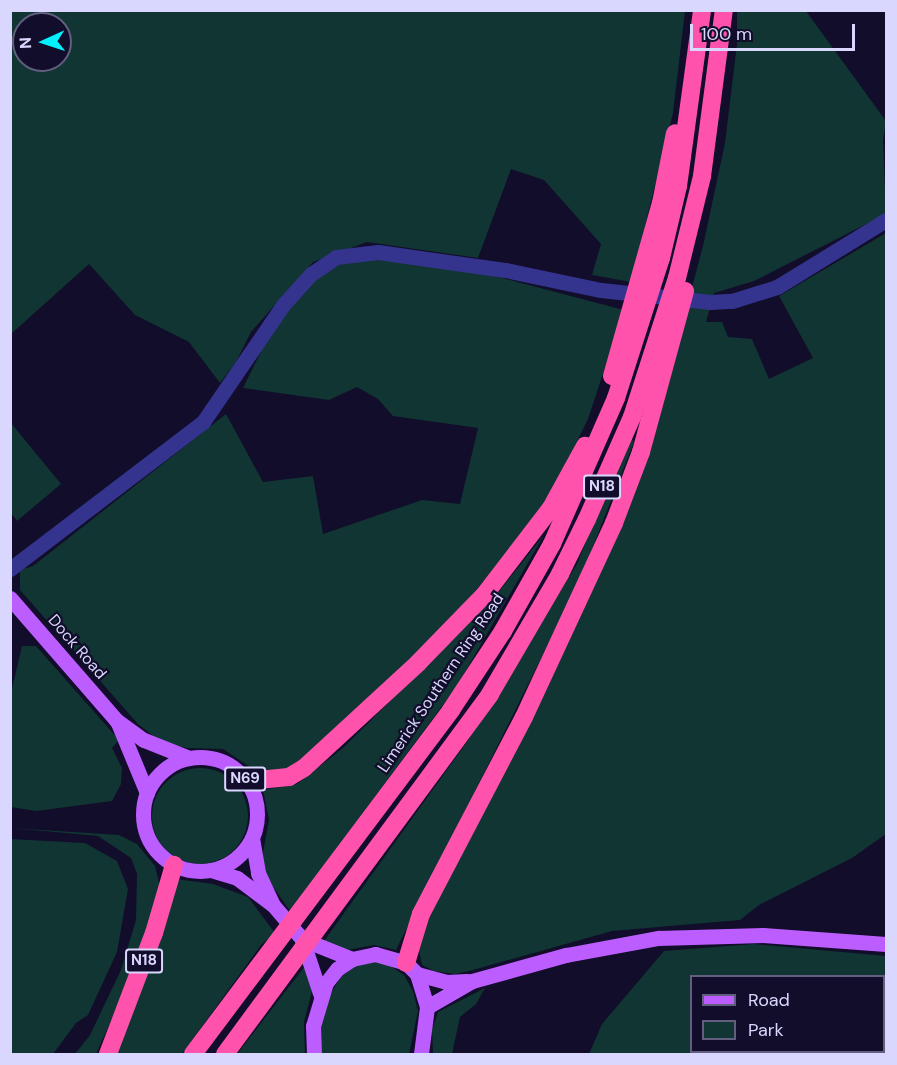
<!DOCTYPE html>
<html>
<head>
<meta charset="utf-8">
<style>
	body { margin:0 }
	#map { position:relative; width:897px; height:1065px; overflow:hidden; background:#110d2a; font-family:"DM Sans",sans-serif }
	div>[style] { position:absolute }
	[style*='--x'] { left:calc(var(--x)*1px); top:calc(var(--y)*1px); width:calc(var(--w)*1px); rotate:calc(var(--a)*1deg) }
	.green>* { inset:0; background:#103532 }
	.round { border-radius:50% }
	.minor>* { height:15px; margin:-7.5px; padding:0 7.5px; transform-origin:7.5px; border-radius:7.5px; background:#34348e }
	.major>* { height:15px; margin:-7.5px; padding:0 7.5px; transform-origin:7.5px; border-radius:7.5px; background:#bc5eff }
	.major>.ring { margin:-7.5px; padding:0; box-sizing:content-box; background:none; border:15px solid #bc5eff; border-radius:50% }
	.highway>* { height:18px; margin:-9px; padding:0 9px; transform-origin:9px; border-radius:9px; background:#ff52ac }
	span { translate:-50% -50%; white-space:nowrap; text-align:center; line-height:1.15; -webkit-text-stroke:4.5px #110d2a; paint-order:stroke }
	.shield-label span { padding:2px 4px; background:#110d2a; border:2px solid; border-radius:4px; -webkit-text-stroke-width:0 }
	.shield-label { font-size:15px; color:#dad7ff; font-weight:700 }
	.street-label { font-size:16px; color:#dad7ff }
	.frame { position:absolute; inset:0; border:12px solid #dad7ff; pointer-events:none }
	.legend { position:absolute; left:690px; top:975px; width:195px; height:78px; box-sizing:border-box; background:#110d2a; border:2px solid #615e7f; margin:0; padding:8px 10px; list-style:none; font-size:18px; color:#dad7ff }
	.legend li { display:flex; align-items:center; gap:12px; height:30px }
	.legend b { width:30px; border:2px solid #615e7f }
	.north { position:absolute; left:12px; top:12px; width:60px; height:60px; box-sizing:border-box; background:#110d2a; border:2px solid #615e7f; border-radius:50%; rotate:267deg; font-size:16px; font-weight:700; line-height:24px; text-align:center; color:#dad7ff }
	.north::after { content:''; display:block; margin:auto; width:21px; height:27px; background:#03f1ff; clip-path:polygon(50% 0,100% 100%,50% 72%,0 100%) }
	.scale { position:absolute; left:690px; top:24px; width:165px; height:27px; box-sizing:border-box; border:3px solid #dad7ff; border-top:0; padding-left:8px; font-size:18px; line-height:21px; white-space:nowrap; color:#dad7ff; -webkit-text-stroke:4px #110d2a; paint-order:stroke }
</style>
</head>
<body>
<div id="map">
	<div class="green">
		<div style="clip-path:polygon(evenodd,11px 11px,685px 11px,673px 113px,631px 282px,592px 275px,601px 244px,544px 180px,511px 169px,478px 258px,367px 242px,313px 262px,251px 332px,236px 362px,220px 383px,189px 342px,135px 315px,89px 264px,11px 334px,11px 11px,24px 24px,60px 24px,60px 60px,24px 60px,24px 24px)"></div>
		<div style="clip-path:polygon(737px 11px,806px 11px,886px 121px,883px 140px,886px 214px,754px 281px,714px 293px,706px 322px,722px 322px,728px 337px,752px 339px,769px 379px,813px 358px,779px 296px,886px 233px,886px 834px,852px 858px,759px 905px,740px 920px,612px 931px,473px 970px,455px 974px,434px 971px,422px 965px,419px 951px,423px 930px,485px 807px,653px 433px,703px 246px,725px 143px,737px 44px)"></div>
		<div style="clip-path:polygon(373px 255px,468px 269px,624px 310px,588px 419px,554px 488px,509px 551px,444px 628px,309px 757px,285px 773px,256px 771px,223px 749px,187px 748px,161px 742px,138px 724px,20px 590px,20px 570px,33px 566px,226px 414px,263px 482px,313px 476px,323px 534px,422px 500px,460px 504px,478px 428px,393px 416px,378px 399px,357px 387px,329px 400px,243px 388px,275px 323px,319px 275px,346px 262px)"></div>
		<div style="clip-path:polygon(11px 423px,61px 484px,17px 521px,11px 513px)"></div>
		<div style="clip-path:polygon(629px 436px,634px 442px,579px 582px,396px 950px,374px 945px,347px 950px,324px 941px,467px 742px,577px 564px)"></div>
		<div style="clip-path:polygon(544px 535px,457px 686px,290px 911px,269px 881px,262px 858px,269px 820px,263px 790px,297px 784px,343px 748px,492px 600px)"></div>
		<div style="clip-path:polygon(22px 646px,36px 646px,119px 740px,112px 748px,122px 768px,121px 784px,112px 801px,36px 811px,11px 807px,10px 697px)"></div>
		<div class="round" style="left:152px;top:768px;width:96px;height:96px"></div>
		<div style="clip-path:polygon(11px 828px,119px 835px,137px 844px,155px 866px,160px 887px,128px 983px,96px 1054px,75px 1054px,90px 1035px,121px 970px,136px 920px,137px 874px,131px 858px,98px 836px)"></div>
		<div style="clip-path:polygon(10px 839px,85px 843px,117px 861px,128px 889px,117px 952px,88px 1015px,76px 1023px,53px 1054px,11px 1054px)"></div>
		<div style="clip-path:polygon(176px 879px,213px 884px,248px 897px,275px 933px,261px 945px,182px 1054px,110px 1054px)"></div>
		<div style="clip-path:polygon(evenodd,754px 944px,886px 956px,886px 1054px,589px 1054px,602px 1024px,664px 951px,754px 944px,692px 976px,884px 976px,884px 1052px,692px 1052px,692px 976px)"></div>
		<div style="clip-path:polygon(373px 962px,389px 965px,404px 975px,413px 991px,418px 1011px,409px 1054px,321px 1054px,321px 1020px,329px 997px,341px 977px,356px 965px)"></div>
		<div style="clip-path:polygon(305px 966px,312px 991px,304px 1022px,305px 1054px,237px 1054px)"></div>
		<div style="clip-path:polygon(485px 988px,476px 1004px,460px 1017px,452px 1054px,433px 1054px,432px 1030px,438px 1012px)"></div>
	</div>
	<div class="minor">
		<div style="--x:10;--y:569;--w:243;--a:-37.3"></div>
		<div style="--x:203;--y:422;--w:142;--a:-55.6"></div>
		<div style="--x:283;--y:305;--w:42;--a:-47.9"></div>
		<div style="--x:311;--y:274;--w:30;--a:-34"></div>
		<div style="--x:336;--y:257;--w:42;--a:-6.8"></div>
		<div style="--x:378;--y:252;--w:128;--a:8.1"></div>
		<div style="--x:505;--y:270;--w:98;--a:11.8"></div>
		<div style="--x:601;--y:290;--w:110;--a:6.3"></div>
		<div style="--x:710;--y:302;--w:22;--a:-3"></div>
		<div style="--x:732;--y:301;--w:47;--a:-17.3"></div>
		<div style="--x:777;--y:287;--w:128;--a:-31.6"></div>
	</div>
	<div class="major">
		<div style="--x:10;--y:598;--w:162;--a:49"></div>
		<div style="--x:116;--y:720;--w:34;--a:36"></div>
		<div style="--x:144;--y:740;--w:48;--a:21.8"></div>
		<div style="--x:118;--y:723;--w:76;--a:67.5"></div>
		<div class="ring" style="left:143px;top:757px;width:99px;height:99px"></div>
		<div style="--x:252;--y:838;--w:36;--a:80"></div>
		<div style="--x:258;--y:873;--w:33;--a:65"></div>
		<div style="--x:211;--y:870;--w:27;--a:17"></div>
		<div style="--x:237;--y:878;--w:45;--a:36.9"></div>
		<div style="--x:273;--y:905;--w:45;--a:49.5"></div>
		<div style="--x:302;--y:939;--w:57;--a:71.6"></div>
		<div style="--x:302;--y:939;--w:54;--a:21.8"></div>
		<div style="--x:417;--y:974;--w:30;--a:15"></div>
		<div style="--x:446;--y:982;--w:21;--a:-3"></div>
		<div style="--x:427;--y:1007;--w:52;--a:-30"></div>
		<div style="--x:472;--y:981;--w:98;--a:-15.5"></div>
		<div style="--x:566;--y:955;--w:94;--a:-10.5"></div>
		<div style="--x:658;--y:938;--w:105;--a:-1.6"></div>
		<div style="--x:763;--y:935;--w:123;--a:4.2"></div>
		<div style="--x:314;--y:1054;--w:28;--a:-92"></div>
		<div style="--x:313;--y:1026;--w:45;--a:-73.2"></div>
		<div style="--x:326;--y:983;--w:18;--a:-52"></div>
		<div style="--x:337;--y:969;--w:18;--a:-34"></div>
		<div style="--x:352;--y:959;--w:24;--a:-12"></div>
		<div style="--x:375;--y:954;--w:32;--a:16"></div>
		<div style="--x:406;--y:963;--w:16;--a:45"></div>
		<div style="--x:417;--y:974;--w:34;--a:73"></div>
		<div style="--x:427;--y:1007;--w:47;--a:97.3"></div>
	</div>
	<div class="highway">
		<div style="--x:612;--y:376;--w:180;--a:-74.2"></div>
		<div style="--x:661;--y:203;--w:71;--a:-78.7"></div>
		<div style="--x:247;--y:781;--w:42;--a:-5.4"></div>
		<div style="--x:289;--y:777;--w:17;--a:-31"></div>
		<div style="--x:304;--y:768;--w:155;--a:-42.6"></div>
		<div style="--x:418;--y:663;--w:96;--a:-45.8"></div>
		<div style="--x:485;--y:594;--w:108;--a:-52.5"></div>
		<div style="--x:551;--y:508;--w:71;--a:-61.3"></div>
		<div style="--x:406;--y:963;--w:51;--a:-73"></div>
		<div style="--x:421;--y:914;--w:222;--a:-62.4"></div>
		<div style="--x:524;--y:717;--w:214;--a:-65.1"></div>
		<div style="--x:614;--y:523;--w:76;--a:-69.2"></div>
		<div style="--x:641;--y:452;--w:167;--a:-74.7"></div>
		<div style="--x:108;--y:1054;--w:129;--a:-69.2"></div>
		<div style="--x:154;--y:933;--w:71;--a:-73.6"></div>
		<div style="--x:193;--y:1054;--w:430;--a:-53.1"></div>
		<div style="--x:451;--y:710;--w:95;--a:-56.6"></div>
		<div style="--x:503;--y:631;--w:100;--a:-60.6"></div>
		<div style="--x:552;--y:544;--w:159;--a:-66.3"></div>
		<div style="--x:616;--y:398;--w:147;--a:-72.2"></div>
		<div style="--x:661;--y:258;--w:74;--a:-76.7"></div>
		<div style="--x:678;--y:186;--w:178;--a:-82.2"></div>
		<div style="--x:225;--y:1054;--w:447;--a:-53.6"></div>
		<div style="--x:490;--y:694;--w:139;--a:-59.7"></div>
		<div style="--x:560;--y:574;--w:61;--a:-63.9"></div>
		<div style="--x:587;--y:519;--w:111;--a:-66.2"></div>
		<div style="--x:632;--y:417;--w:146;--a:-72.1"></div>
		<div style="--x:677;--y:278;--w:105;--a:-76.2"></div>
		<div style="--x:702;--y:176;--w:167;--a:-82.5"></div>
	</div>
	<div class="shield-label">
		<span style="left:602px;top:487px">N18</span>
		<span style="left:245px;top:779px">N69</span>
		<span style="left:144px;top:961px">N18</span>
	</div>
	<div class="street-label">
		<span style="left:77px;top:647px;rotate:49deg">Dock Road</span>
		<span style="left:441px;top:683px;rotate:-56deg">Limerick Southern Ring Road</span>
	</div>
	<div class="frame"></div>
	<ul class="legend">
	<li><b style="height:8px;background:#bc5eff"></b>Road</li>
	<li><b style="height:16px;background:#103532"></b>Park</li>
	</ul>
	<div class="north">N</div>
	<div class="scale">100 m</div>
</div>
</body>
</html>
